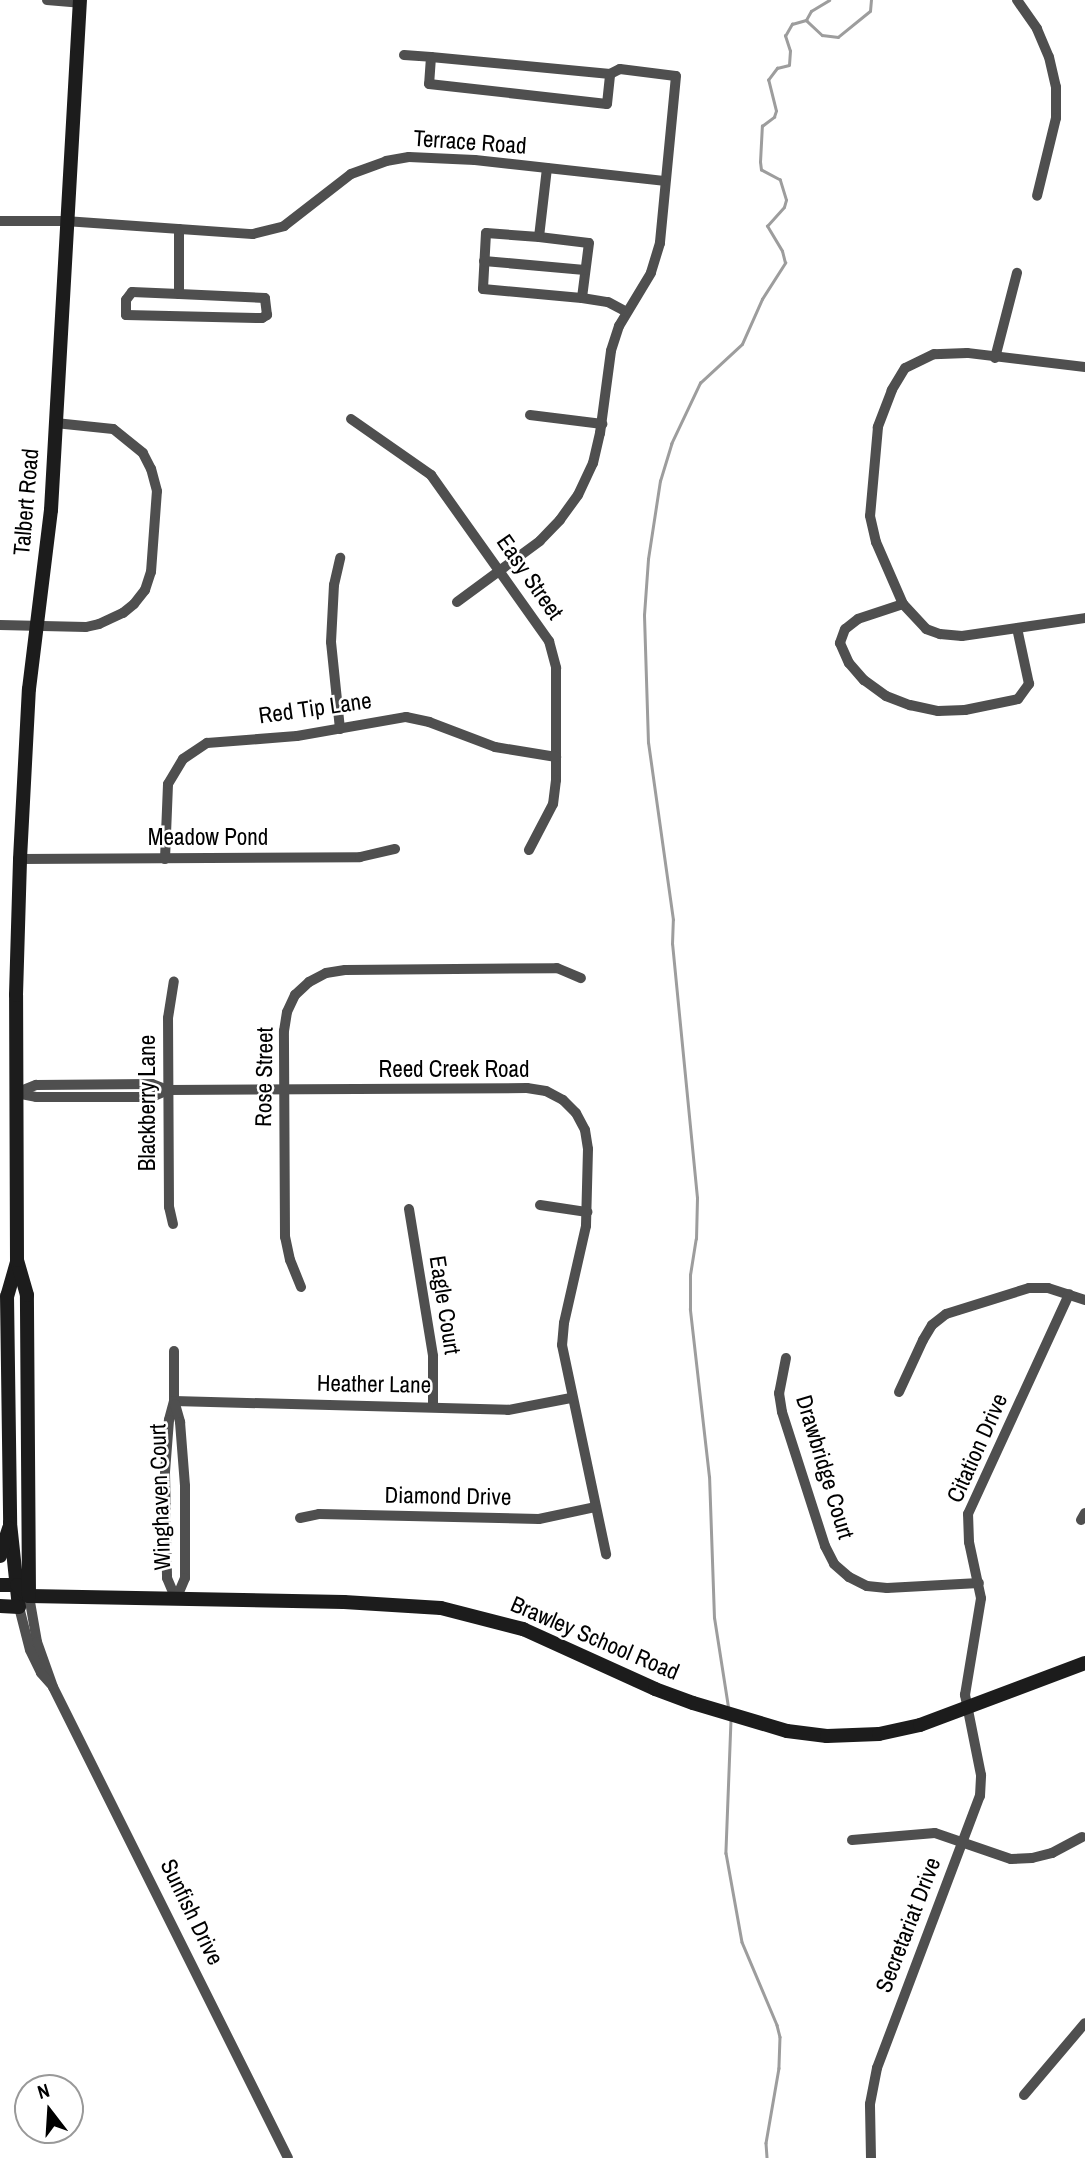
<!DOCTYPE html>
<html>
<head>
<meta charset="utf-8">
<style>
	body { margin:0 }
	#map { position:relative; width:1085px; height:2158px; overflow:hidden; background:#fff; font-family:"Archivo Narrow",sans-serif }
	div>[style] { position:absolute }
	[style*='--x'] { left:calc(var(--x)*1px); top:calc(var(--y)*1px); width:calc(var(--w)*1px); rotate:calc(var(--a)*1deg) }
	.stream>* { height:2.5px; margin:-1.25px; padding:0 1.25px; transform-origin:1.25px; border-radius:1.25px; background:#9d9d9d }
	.street>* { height:10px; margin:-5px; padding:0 5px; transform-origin:5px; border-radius:5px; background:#4f4f4f }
	.secondary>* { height:14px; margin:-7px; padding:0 7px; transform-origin:7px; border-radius:7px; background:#1c1c1c }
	span { translate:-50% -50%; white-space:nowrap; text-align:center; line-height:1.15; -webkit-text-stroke:5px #fff; paint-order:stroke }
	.street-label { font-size:23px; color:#000 }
	.north { position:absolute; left:14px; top:2074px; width:70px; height:70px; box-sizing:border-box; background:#fff; border:2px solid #999; border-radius:50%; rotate:343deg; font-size:19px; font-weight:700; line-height:28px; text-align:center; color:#000 }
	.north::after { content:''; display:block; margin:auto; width:24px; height:32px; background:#000; clip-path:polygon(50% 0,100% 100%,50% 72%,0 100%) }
</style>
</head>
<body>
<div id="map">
	<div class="stream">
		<div style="--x:806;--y:20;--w:22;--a:43"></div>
		<div style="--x:822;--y:35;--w:16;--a:7"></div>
		<div style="--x:838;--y:37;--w:41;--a:-39.1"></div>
		<div style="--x:870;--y:11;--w:11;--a:-85"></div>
		<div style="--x:728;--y:1707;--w:90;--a:-98.9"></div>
		<div style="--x:714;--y:1618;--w:141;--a:-92"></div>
		<div style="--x:709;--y:1477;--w:169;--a:-96.5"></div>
		<div style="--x:690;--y:1309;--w:34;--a:-90"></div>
		<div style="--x:690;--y:1275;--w:36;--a:-81"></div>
		<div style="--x:696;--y:1239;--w:41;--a:-88.6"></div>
		<div style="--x:697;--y:1198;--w:255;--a:-95.6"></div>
		<div style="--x:672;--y:944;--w:24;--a:-88"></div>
		<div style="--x:673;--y:920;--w:179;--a:-98"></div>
		<div style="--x:648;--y:743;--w:128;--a:-91.8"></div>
		<div style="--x:644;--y:615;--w:56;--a:-85.9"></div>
		<div style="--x:648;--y:559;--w:79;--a:-81.3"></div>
		<div style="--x:660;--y:481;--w:39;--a:-73"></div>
		<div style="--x:671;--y:444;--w:68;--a:-64.6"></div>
		<div style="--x:700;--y:383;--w:57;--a:-42.9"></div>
		<div style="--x:742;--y:344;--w:49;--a:-66"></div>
		<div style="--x:762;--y:299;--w:43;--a:-57.4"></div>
		<div style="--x:785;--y:263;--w:12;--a:-104"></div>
		<div style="--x:782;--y:251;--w:29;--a:-121"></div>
		<div style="--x:767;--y:226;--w:25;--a:-48"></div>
		<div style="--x:784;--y:207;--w:7;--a:-74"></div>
		<div style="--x:786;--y:200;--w:21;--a:-107"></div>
		<div style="--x:780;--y:180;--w:21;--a:-152"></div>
		<div style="--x:761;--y:170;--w:8;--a:-97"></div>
		<div style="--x:760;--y:162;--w:36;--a:-87"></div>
		<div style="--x:762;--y:126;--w:15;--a:-37"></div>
		<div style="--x:774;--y:117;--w:6;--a:-72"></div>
		<div style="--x:776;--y:111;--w:32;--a:-104"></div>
		<div style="--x:768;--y:80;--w:15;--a:-53"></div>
		<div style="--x:777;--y:68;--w:12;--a:-14"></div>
		<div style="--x:789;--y:65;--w:14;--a:-86"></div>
		<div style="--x:790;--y:51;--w:16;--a:-108"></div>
		<div style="--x:785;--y:36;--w:14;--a:-60"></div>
		<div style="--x:792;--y:24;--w:15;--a:-16"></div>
		<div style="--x:806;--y:20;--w:10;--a:-61"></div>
		<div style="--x:811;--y:11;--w:21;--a:-31"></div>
		<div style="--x:731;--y:1720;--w:133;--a:92.2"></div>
		<div style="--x:726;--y:1853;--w:90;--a:79.8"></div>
		<div style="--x:742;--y:1942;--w:90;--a:67.1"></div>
		<div style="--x:777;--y:2025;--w:12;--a:76"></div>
		<div style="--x:780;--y:2037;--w:31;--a:92"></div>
		<div style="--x:779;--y:2068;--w:76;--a:99.8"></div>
		<div style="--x:766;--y:2143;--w:15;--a:86"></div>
	</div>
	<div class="street">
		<div style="--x:47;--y:0;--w:33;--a:5"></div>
		<div style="--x:1017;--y:0;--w:35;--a:55"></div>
		<div style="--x:1037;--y:29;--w:30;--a:67"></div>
		<div style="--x:1049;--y:57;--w:31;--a:77"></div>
		<div style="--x:1056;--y:87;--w:31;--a:90"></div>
		<div style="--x:1056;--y:118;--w:80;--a:103.7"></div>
		<div style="--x:404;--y:55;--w:27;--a:4"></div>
		<div style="--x:431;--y:57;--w:27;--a:94"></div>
		<div style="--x:429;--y:84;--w:179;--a:6.4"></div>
		<div style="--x:607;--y:104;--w:30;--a:-84"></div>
		<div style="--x:610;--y:74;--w:11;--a:-27"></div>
		<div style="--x:620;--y:69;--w:56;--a:7.1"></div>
		<div style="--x:676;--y:76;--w:168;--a:95.5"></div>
		<div style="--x:660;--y:243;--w:31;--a:107"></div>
		<div style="--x:651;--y:273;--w:62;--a:121.1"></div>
		<div style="--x:619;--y:326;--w:26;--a:108"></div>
		<div style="--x:611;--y:351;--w:83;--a:97.6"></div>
		<div style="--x:600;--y:433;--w:31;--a:103"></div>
		<div style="--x:593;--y:463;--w:35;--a:115"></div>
		<div style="--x:578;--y:495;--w:31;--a:126"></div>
		<div style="--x:560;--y:520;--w:29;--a:134"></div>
		<div style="--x:540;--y:541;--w:103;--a:143.7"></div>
		<div style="--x:431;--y:57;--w:180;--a:5.4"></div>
		<div style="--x:547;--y:168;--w:69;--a:96.6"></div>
		<div style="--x:539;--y:237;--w:50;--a:6.8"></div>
		<div style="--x:589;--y:243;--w:55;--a:97.3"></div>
		<div style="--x:582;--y:298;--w:26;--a:9"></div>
		<div style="--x:608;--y:302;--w:21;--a:28"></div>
		<div style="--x:0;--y:221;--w:65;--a:0"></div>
		<div style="--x:65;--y:221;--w:188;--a:4"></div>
		<div style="--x:253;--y:234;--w:32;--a:-14"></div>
		<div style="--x:284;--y:226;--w:85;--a:-37.8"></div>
		<div style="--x:351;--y:174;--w:37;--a:-20"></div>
		<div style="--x:386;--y:161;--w:23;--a:-10"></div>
		<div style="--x:409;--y:157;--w:66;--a:2.6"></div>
		<div style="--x:475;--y:160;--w:190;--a:6.3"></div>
		<div style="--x:179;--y:229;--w:65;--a:90"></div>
		<div style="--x:179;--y:294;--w:47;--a:-177.6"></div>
		<div style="--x:132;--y:292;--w:10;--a:127"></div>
		<div style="--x:126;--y:300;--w:15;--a:90"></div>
		<div style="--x:126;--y:315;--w:136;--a:1.3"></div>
		<div style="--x:262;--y:318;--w:6;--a:-31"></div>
		<div style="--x:267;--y:315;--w:17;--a:-97"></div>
		<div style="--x:265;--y:298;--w:86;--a:-177.3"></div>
		<div style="--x:539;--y:237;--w:53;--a:-175.7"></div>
		<div style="--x:486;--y:233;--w:56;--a:93.1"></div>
		<div style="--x:483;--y:289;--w:99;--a:5.2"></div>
		<div style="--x:484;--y:261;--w:101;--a:5.1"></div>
		<div style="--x:995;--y:358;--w:88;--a:-75.5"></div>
		<div style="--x:1085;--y:367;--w:119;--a:-173.2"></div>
		<div style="--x:967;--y:353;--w:33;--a:178"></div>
		<div style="--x:934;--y:354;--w:32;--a:154"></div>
		<div style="--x:905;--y:368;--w:26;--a:121"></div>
		<div style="--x:892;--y:390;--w:40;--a:111"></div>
		<div style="--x:878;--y:427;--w:89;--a:95.1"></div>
		<div style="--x:870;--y:516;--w:27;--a:77"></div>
		<div style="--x:876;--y:542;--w:68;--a:66.5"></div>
		<div style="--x:903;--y:604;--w:34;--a:47"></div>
		<div style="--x:926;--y:629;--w:15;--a:20"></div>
		<div style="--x:940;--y:634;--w:22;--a:5"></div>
		<div style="--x:962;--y:636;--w:124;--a:-8.3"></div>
		<div style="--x:530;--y:415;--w:73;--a:7.1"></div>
		<div style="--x:351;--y:419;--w:98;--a:35"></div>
		<div style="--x:431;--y:475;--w:204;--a:54.6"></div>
		<div style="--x:549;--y:641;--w:28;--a:75"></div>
		<div style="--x:556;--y:668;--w:112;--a:90"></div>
		<div style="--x:556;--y:780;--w:24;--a:97"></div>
		<div style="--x:553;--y:804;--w:52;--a:117.6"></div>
		<div style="--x:903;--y:604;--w:47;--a:161.6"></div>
		<div style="--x:858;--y:619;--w:16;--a:142"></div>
		<div style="--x:845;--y:629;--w:15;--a:110"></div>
		<div style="--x:840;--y:643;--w:22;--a:66"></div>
		<div style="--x:849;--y:663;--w:23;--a:49"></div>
		<div style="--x:864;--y:680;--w:27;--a:36"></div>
		<div style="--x:886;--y:696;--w:26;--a:21"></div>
		<div style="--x:910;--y:705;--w:29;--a:12"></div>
		<div style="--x:938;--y:711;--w:27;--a:-2"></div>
		<div style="--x:965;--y:710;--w:54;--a:-11.7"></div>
		<div style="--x:1018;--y:699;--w:19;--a:-54"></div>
		<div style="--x:1029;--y:684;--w:57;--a:-102.1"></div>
		<div style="--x:0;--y:625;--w:86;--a:1.3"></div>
		<div style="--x:86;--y:627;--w:13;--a:-13"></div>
		<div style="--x:99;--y:624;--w:26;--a:-25"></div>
		<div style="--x:123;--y:613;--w:14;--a:-39"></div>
		<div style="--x:134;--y:604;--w:18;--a:-52"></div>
		<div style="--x:145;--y:590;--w:19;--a:-72"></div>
		<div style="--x:151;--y:572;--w:81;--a:-85.8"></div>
		<div style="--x:157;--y:491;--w:23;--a:-105"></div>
		<div style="--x:151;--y:469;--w:18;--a:-117"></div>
		<div style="--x:143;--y:453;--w:38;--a:-141"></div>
		<div style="--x:113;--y:429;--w:58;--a:-174.1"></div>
		<div style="--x:340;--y:729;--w:87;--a:-95.9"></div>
		<div style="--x:331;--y:642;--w:57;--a:-87"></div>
		<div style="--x:334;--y:585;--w:28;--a:-77"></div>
		<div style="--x:20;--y:859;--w:340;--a:-0.3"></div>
		<div style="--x:360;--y:857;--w:36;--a:-13"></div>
		<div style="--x:165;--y:859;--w:75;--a:-87.7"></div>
		<div style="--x:168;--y:784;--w:29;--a:-59"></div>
		<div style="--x:183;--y:759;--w:29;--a:-34"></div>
		<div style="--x:207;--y:743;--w:90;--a:-4.4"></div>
		<div style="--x:297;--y:736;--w:111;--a:-9.9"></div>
		<div style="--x:406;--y:717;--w:24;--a:12"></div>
		<div style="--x:429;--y:722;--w:71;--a:20.7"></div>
		<div style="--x:495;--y:747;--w:62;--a:9.3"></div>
		<div style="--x:16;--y:1093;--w:20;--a:11"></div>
		<div style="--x:36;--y:1097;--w:116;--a:0"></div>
		<div style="--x:152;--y:1097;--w:17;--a:-24"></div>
		<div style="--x:168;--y:1090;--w:359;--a:-0.3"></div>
		<div style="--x:527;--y:1088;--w:19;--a:9"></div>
		<div style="--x:546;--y:1091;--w:19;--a:28"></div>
		<div style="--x:563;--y:1100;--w:18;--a:45"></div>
		<div style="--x:576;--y:1113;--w:19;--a:62"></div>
		<div style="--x:585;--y:1130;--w:19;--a:81"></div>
		<div style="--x:588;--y:1149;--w:77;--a:91.5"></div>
		<div style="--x:586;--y:1226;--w:99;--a:102.8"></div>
		<div style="--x:564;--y:1323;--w:22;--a:95"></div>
		<div style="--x:562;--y:1345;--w:214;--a:78.1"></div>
		<div style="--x:16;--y:1093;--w:22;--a:-22"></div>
		<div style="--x:36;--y:1085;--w:116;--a:-0.5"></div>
		<div style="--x:152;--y:1084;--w:17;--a:21"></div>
		<div style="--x:540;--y:1205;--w:48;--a:8.5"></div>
		<div style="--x:409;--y:1209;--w:149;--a:80.7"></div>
		<div style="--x:433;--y:1356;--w:51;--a:90"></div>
		<div style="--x:173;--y:1224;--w:17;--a:-103"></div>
		<div style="--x:169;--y:1207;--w:189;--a:-90.3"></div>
		<div style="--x:168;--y:1018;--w:37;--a:-81"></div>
		<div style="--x:301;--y:1287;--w:29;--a:-112"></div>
		<div style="--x:290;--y:1260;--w:24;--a:-102"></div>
		<div style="--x:285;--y:1237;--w:206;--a:-90.3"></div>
		<div style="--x:284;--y:1031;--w:19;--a:-81"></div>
		<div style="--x:287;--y:1012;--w:19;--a:-65"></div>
		<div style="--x:295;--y:995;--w:19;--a:-43"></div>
		<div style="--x:309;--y:982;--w:19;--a:-28"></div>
		<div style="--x:326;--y:973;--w:19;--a:-9"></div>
		<div style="--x:345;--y:970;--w:212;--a:-0.5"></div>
		<div style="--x:557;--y:968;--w:26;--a:23"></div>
		<div style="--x:174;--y:1351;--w:50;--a:90"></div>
		<div style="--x:174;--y:1401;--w:20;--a:105"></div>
		<div style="--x:169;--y:1420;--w:52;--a:94.4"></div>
		<div style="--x:165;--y:1472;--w:106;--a:88.9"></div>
		<div style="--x:167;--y:1578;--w:23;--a:67"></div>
		<div style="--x:786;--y:1358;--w:36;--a:101"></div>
		<div style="--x:779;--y:1393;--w:19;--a:81"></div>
		<div style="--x:782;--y:1412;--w:141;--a:72.2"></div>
		<div style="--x:825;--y:1546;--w:20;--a:63"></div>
		<div style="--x:834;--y:1564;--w:20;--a:41"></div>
		<div style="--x:849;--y:1577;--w:20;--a:27"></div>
		<div style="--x:867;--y:1586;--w:20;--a:6"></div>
		<div style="--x:887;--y:1588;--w:92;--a:-3.1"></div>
		<div style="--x:899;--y:1392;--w:57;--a:-65.2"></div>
		<div style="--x:923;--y:1340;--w:17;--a:-59"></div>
		<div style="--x:932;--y:1325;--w:18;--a:-38"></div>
		<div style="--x:946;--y:1314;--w:87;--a:-17.4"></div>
		<div style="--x:1029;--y:1288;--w:19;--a:0"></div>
		<div style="--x:1048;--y:1288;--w:39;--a:18"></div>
		<div style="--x:174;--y:1401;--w:334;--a:1.5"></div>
		<div style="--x:508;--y:1410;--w:64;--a:-10.8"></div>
		<div style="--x:175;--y:1404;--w:19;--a:74"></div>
		<div style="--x:180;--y:1422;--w:64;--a:85.5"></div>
		<div style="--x:185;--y:1486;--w:92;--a:90"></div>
		<div style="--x:185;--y:1578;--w:23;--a:113"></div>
		<div style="--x:300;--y:1518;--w:19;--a:-12"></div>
		<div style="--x:319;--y:1514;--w:220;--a:1.3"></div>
		<div style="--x:539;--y:1519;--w:57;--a:-12.1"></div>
		<div style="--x:1081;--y:1520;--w:8;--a:-60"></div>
		<div style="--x:29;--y:1596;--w:47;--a:80.1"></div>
		<div style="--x:37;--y:1642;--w:48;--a:70.4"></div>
		<div style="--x:53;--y:1687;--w:526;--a:63.48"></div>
		<div style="--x:19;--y:1607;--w:44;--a:75.7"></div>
		<div style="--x:30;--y:1650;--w:25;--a:64"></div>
		<div style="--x:41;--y:1673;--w:15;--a:48"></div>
		<div style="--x:852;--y:1840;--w:83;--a:-4.8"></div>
		<div style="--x:935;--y:1833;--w:80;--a:18.9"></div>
		<div style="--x:1011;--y:1859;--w:21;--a:-3"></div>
		<div style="--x:1032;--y:1858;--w:21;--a:-14"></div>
		<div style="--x:1052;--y:1853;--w:34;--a:-28"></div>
		<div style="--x:1024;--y:2095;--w:94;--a:-49.7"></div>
		<div style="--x:871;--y:2158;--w:54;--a:-91.1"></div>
		<div style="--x:870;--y:2104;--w:37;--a:-79"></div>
		<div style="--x:877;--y:2068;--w:291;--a:-69.3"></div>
		<div style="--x:980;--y:1796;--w:21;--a:-87"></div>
		<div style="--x:981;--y:1775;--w:82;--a:-101.3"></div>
		<div style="--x:965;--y:1695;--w:98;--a:-80.6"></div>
		<div style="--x:981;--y:1598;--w:57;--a:-102.1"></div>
		<div style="--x:969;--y:1542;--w:28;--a:-92"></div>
		<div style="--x:968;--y:1514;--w:242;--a:-65.3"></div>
	</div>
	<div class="secondary">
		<div style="--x:17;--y:1262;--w:35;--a:106"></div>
		<div style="--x:7;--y:1296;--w:227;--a:89.2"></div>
		<div style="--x:10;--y:1523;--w:84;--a:83.9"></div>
		<div style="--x:0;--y:1556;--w:29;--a:-72"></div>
		<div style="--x:0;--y:1585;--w:17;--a:0"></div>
		<div style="--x:17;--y:1585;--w:16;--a:43"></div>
		<div style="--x:29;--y:1596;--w:315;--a:1.1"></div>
		<div style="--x:344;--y:1602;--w:97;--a:3.5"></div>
		<div style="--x:441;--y:1608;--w:85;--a:14.4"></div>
		<div style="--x:523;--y:1629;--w:145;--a:24.4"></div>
		<div style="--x:655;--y:1689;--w:40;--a:20.2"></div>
		<div style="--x:693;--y:1703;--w:98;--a:16.6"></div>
		<div style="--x:787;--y:1731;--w:40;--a:7.1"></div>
		<div style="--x:827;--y:1736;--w:52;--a:-2.2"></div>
		<div style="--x:879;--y:1734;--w:42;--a:-12.4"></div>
		<div style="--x:920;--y:1725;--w:176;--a:-20.6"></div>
		<div style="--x:29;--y:1596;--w:301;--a:-90.4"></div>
		<div style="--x:27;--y:1295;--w:36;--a:-106"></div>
		<div style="--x:17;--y:1260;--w:265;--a:-90.2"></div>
		<div style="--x:16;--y:995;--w:136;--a:-88.3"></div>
		<div style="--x:20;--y:859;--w:170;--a:-87"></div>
		<div style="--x:29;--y:689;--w:180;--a:-83"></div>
		<div style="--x:51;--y:510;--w:511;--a:-86.75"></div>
		<div style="--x:0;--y:1606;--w:19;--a:3"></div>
	</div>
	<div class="street-label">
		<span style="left:470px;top:142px;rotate:4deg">Terrace Road</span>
		<span style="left:26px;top:502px;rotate:-85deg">Talbert Road</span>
		<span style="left:530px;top:577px;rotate:55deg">Easy Street</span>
		<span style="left:315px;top:708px;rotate:-8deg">Red Tip Lane</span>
		<span style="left:208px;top:837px">Meadow Pond</span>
		<span style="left:454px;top:1069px">Reed Creek Road</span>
		<span style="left:264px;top:1077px;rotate:-89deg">Rose Street</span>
		<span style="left:147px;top:1103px;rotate:-90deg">Blackberry Lane</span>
		<span style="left:445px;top:1305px;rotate:81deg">Eagle Court</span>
		<span style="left:374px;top:1384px;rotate:1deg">Heather Lane</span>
		<span style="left:977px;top:1448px;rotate:-66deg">Citation Drive</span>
		<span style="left:825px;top:1467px;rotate:73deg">Drawbridge Court</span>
		<span style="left:448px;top:1496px;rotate:1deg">Diamond Drive</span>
		<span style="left:160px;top:1497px;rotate:-92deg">Winghaven Court</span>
		<span style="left:595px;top:1638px;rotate:23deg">Brawley School Road</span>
		<span style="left:192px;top:1912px;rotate:64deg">Sunfish Drive</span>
		<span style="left:908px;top:1925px;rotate:-69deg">Secretariat Drive</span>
	</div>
	<div class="north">N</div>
</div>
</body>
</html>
